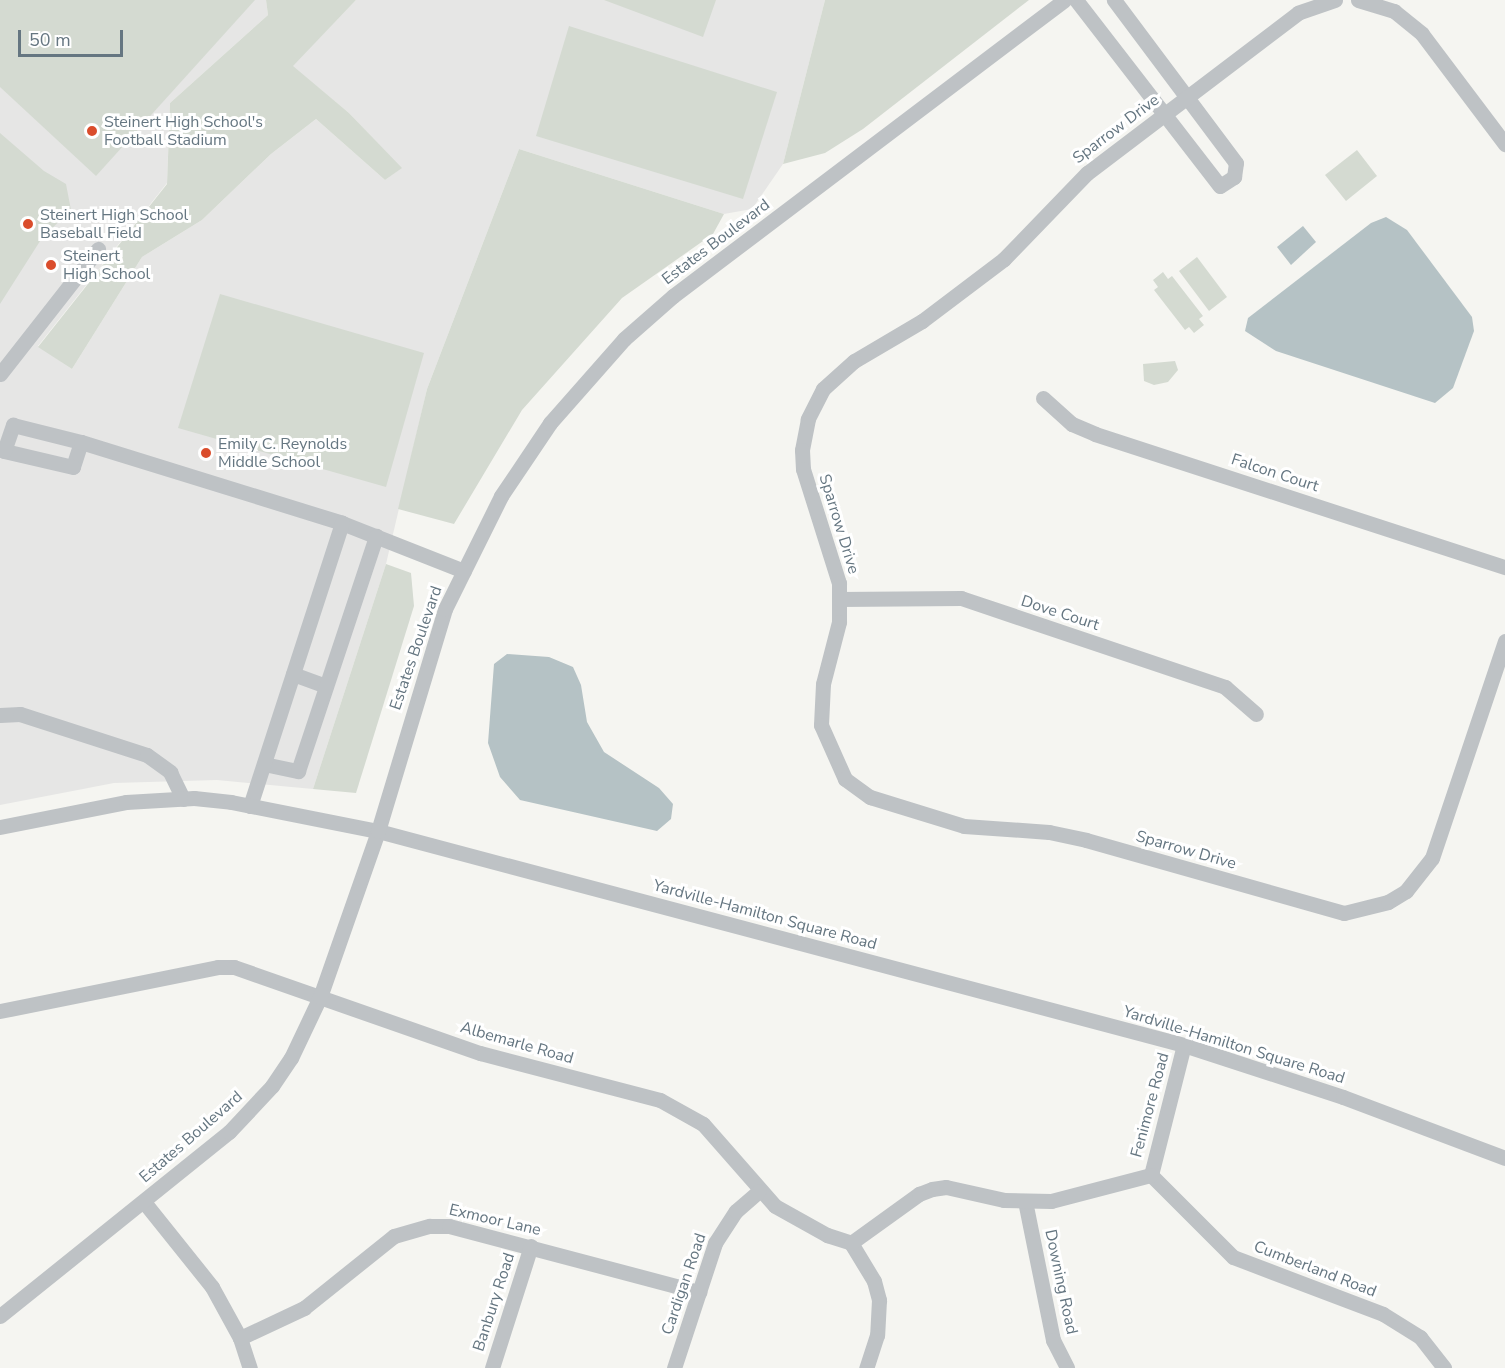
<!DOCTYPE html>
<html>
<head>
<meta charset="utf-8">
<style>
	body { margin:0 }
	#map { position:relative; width:1505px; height:1368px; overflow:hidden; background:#f5f5f1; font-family:"Nunito Sans",sans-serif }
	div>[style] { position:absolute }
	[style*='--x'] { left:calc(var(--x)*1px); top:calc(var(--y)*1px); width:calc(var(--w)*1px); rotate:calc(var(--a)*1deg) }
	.built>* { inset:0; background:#e6e6e5 }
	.green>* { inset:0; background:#d4dad1 }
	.water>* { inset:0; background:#b5c2c5 }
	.minor>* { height:15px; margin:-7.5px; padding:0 7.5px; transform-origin:7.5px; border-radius:7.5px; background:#bec2c5 }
	.dots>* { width:16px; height:16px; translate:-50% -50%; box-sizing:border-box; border:3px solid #fff; border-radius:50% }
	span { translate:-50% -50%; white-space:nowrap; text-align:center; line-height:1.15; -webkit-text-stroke:6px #fff; paint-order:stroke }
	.poi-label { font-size:16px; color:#657681 }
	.left { translate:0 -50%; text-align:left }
	.street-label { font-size:16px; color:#657681 }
	.scale { position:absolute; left:18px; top:30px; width:105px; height:27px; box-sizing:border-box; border:3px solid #657681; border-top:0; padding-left:8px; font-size:18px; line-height:21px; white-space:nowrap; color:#657681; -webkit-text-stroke:4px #fff; paint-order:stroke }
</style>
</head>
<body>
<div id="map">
	<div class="built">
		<div style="clip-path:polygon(0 0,266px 0,268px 15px,170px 103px,167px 183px,38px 346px,72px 369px,142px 257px,202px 220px,271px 154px,316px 119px,385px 180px,401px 168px,349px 113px,292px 66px,356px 0,825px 0,783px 164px,752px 209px,724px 214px,519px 149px,427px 389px,386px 564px,313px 789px,217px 780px,114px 783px,0 805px)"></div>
	</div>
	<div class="green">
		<div style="clip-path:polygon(0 0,255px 0,96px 176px,0 87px)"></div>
		<div style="clip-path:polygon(266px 0,356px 0,293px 66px,349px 113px,402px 168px,385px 180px,316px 119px,271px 154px,202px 220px,142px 257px,72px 369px,38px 347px,167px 184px,170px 103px,268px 15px)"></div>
		<div style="clip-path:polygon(604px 0,716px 0,703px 37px)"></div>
		<div style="clip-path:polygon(825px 0,1029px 0,863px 129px,825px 153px,783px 164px)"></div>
		<div style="clip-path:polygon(569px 26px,777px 92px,743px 199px,536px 136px)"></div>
		<div style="clip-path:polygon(0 133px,44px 171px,66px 184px,71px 210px,42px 238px,0 304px)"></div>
		<div style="clip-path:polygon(519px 149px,724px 214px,713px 234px,622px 298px,522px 410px,454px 524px,398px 509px,427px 389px)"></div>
		<div style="clip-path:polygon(1357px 150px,1377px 176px,1346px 201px,1325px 175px)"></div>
		<div style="clip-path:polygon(1197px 257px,1227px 297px,1209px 311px,1179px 271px)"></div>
		<div style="clip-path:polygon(1163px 272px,1168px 279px,1172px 276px,1203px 316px,1199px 319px,1204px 325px,1194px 333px,1189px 327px,1185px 330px,1154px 290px,1158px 287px,1153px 280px)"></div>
		<div style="clip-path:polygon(220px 294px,424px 353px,386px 487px,178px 428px)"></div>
		<div style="clip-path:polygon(1175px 361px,1178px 370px,1168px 382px,1154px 385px,1144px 381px,1143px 364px)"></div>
		<div style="clip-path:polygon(386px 564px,411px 573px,414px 606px,356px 793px,313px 789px)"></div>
	</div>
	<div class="water">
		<div style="clip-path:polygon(1386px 217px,1407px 230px,1472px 317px,1474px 331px,1453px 388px,1435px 403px,1276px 351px,1245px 331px,1248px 318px,1371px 223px)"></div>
		<div style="clip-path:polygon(1303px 226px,1316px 242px,1291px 265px,1277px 247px)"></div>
		<div style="clip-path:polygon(507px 654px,549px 657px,573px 667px,581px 685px,587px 722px,604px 752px,659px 788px,673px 804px,671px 819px,657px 831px,520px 800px,500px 777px,488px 743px,494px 664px)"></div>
	</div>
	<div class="minor">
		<div style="--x:1076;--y:0;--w:235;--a:52.3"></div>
		<div style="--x:1220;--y:186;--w:17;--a:-33"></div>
		<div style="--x:1234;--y:177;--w:14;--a:-82"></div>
		<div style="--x:1236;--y:163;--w:204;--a:-126.8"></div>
		<div style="--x:1335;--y:0;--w:39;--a:161"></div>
		<div style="--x:1298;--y:13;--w:265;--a:142.8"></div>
		<div style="--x:1087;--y:173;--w:120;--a:134"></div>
		<div style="--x:1004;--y:259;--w:103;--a:142.9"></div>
		<div style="--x:922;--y:321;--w:79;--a:149.5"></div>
		<div style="--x:854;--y:361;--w:42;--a:137.9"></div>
		<div style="--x:823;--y:389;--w:34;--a:117"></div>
		<div style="--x:808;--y:419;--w:32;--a:101"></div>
		<div style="--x:802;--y:450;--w:19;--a:87"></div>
		<div style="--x:803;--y:469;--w:120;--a:72.5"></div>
		<div style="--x:839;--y:583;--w:39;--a:90"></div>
		<div style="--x:839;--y:622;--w:64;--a:104.5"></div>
		<div style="--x:823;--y:684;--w:41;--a:92.8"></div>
		<div style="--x:821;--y:725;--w:59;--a:66"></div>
		<div style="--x:845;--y:779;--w:31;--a:36"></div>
		<div style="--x:870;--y:797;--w:98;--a:17.1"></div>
		<div style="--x:964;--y:826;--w:85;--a:4"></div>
		<div style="--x:1049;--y:832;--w:38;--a:12"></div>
		<div style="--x:1086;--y:840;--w:268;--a:15.8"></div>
		<div style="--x:1344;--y:913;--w:45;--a:-14"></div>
		<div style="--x:1388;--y:902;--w:21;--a:-31"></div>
		<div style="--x:1406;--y:891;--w:42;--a:-51.8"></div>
		<div style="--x:1432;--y:858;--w:229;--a:-71.4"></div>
		<div style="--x:1358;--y:0;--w:38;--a:17"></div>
		<div style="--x:1394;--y:11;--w:36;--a:39"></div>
		<div style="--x:1422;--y:34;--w:138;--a:53"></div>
		<div style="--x:0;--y:374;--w:159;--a:-51.9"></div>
		<div style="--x:1043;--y:398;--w:39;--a:42"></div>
		<div style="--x:1072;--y:424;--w:25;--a:23"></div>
		<div style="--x:1095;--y:434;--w:431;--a:18"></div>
		<div style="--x:81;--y:442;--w:26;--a:108"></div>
		<div style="--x:73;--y:467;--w:71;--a:-166.9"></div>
		<div style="--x:4;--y:451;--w:28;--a:-71"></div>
		<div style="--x:13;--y:425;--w:70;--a:14"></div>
		<div style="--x:81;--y:442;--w:273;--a:17.2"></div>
		<div style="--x:342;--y:523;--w:131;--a:21.5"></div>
		<div style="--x:839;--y:599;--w:122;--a:-0.5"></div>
		<div style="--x:961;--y:598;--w:279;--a:18.6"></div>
		<div style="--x:1225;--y:687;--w:41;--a:41.1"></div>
		<div style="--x:293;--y:674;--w:35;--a:20"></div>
		<div style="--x:0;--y:715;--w:20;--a:-3"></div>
		<div style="--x:20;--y:714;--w:133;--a:17.9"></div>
		<div style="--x:147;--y:755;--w:29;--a:36"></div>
		<div style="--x:170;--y:772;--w:30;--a:64"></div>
		<div style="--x:264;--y:764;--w:35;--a:12"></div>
		<div style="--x:298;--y:771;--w:248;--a:-71.6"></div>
		<div style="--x:250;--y:806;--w:298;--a:-72"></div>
		<div style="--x:0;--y:827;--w:128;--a:-11.2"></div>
		<div style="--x:126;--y:802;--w:68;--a:-3.4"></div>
		<div style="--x:194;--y:798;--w:37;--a:6"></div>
		<div style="--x:231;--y:802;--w:150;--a:11.2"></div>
		<div style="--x:378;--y:831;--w:834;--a:14.87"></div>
		<div style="--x:1184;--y:1045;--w:167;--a:18.1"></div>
		<div style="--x:1343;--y:1097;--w:173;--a:20.6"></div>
		<div style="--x:0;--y:1011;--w:222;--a:-11.4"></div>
		<div style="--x:218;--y:967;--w:16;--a:0"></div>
		<div style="--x:234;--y:967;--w:261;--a:19.3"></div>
		<div style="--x:480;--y:1053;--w:186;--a:14.6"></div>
		<div style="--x:660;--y:1100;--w:49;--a:29.2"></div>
		<div style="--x:703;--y:1124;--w:109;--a:48.7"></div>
		<div style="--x:775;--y:1206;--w:60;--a:29.1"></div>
		<div style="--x:827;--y:1235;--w:25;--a:18"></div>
		<div style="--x:851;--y:1243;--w:44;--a:58.8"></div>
		<div style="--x:874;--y:1281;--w:20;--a:75"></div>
		<div style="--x:879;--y:1300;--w:35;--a:93"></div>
		<div style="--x:877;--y:1335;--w:35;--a:108"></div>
		<div style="--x:1151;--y:1175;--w:116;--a:45"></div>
		<div style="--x:1233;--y:1257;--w:160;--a:20.8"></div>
		<div style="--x:1383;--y:1314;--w:44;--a:31.9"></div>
		<div style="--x:1420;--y:1337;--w:39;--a:52"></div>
		<div style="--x:1151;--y:1175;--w:134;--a:-75.8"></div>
		<div style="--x:1025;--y:1201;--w:142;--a:78.6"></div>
		<div style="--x:1053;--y:1340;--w:31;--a:63"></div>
		<div style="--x:144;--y:1202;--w:109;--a:51.3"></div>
		<div style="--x:212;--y:1287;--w:58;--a:61.2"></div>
		<div style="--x:240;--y:1338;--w:32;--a:72"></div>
		<div style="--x:851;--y:1243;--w:84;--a:-35.8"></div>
		<div style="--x:919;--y:1194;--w:14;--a:-21"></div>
		<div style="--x:932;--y:1189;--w:14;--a:-8"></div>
		<div style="--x:946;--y:1187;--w:59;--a:12.6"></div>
		<div style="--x:1004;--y:1200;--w:47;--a:1.2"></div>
		<div style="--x:1051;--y:1201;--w:103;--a:-14.6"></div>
		<div style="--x:0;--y:1316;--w:294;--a:-38.8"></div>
		<div style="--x:229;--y:1132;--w:63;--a:-46.9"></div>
		<div style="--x:272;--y:1086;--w:34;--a:-56"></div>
		<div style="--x:291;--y:1058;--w:68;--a:-64.6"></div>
		<div style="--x:320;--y:997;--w:176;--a:-70.7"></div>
		<div style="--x:378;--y:831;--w:232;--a:-73.2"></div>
		<div style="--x:445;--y:609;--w:126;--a:-63.6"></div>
		<div style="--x:501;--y:496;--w:88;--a:-56.1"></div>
		<div style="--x:550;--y:423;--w:112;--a:-48.6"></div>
		<div style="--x:624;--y:339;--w:65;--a:-41.3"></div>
		<div style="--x:673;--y:296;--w:490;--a:-37.1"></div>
		<div style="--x:240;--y:1338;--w:71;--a:-25.1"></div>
		<div style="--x:304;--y:1308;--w:115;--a:-38.7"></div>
		<div style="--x:394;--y:1236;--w:37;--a:-16"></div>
		<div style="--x:430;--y:1226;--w:19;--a:0"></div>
		<div style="--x:449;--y:1226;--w:259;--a:14.8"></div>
		<div style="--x:492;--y:1368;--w:128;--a:-72.3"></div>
		<div style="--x:674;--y:1368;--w:132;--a:-71.8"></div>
		<div style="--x:715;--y:1243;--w:38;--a:-57"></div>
		<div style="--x:736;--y:1211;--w:30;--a:-41"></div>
	</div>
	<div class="dots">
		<div style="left:92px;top:131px;background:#da4d2c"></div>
		<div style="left:28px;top:224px;background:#da4d2c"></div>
		<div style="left:51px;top:265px;background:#da4d2c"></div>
		<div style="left:206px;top:453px;background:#da4d2c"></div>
	</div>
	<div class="poi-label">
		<span class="left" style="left:104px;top:131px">Steinert High School's<br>Football Stadium</span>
		<span class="left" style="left:40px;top:224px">Steinert High School<br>Baseball Field</span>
		<span class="left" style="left:63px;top:265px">Steinert<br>High School</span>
		<span class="left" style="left:218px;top:453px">Emily C. Reynolds<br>Middle School</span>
	</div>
	<div class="street-label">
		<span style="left:1116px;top:129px;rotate:-37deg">Sparrow Drive</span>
		<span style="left:716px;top:242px;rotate:-37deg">Estates Boulevard</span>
		<span style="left:1275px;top:473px;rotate:18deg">Falcon Court</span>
		<span style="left:839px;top:524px;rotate:73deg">Sparrow Drive</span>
		<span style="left:1060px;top:613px;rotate:18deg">Dove Court</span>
		<span style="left:416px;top:648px;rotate:-71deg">Estates Boulevard</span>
		<span style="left:1186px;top:850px;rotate:16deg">Sparrow Drive</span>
		<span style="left:765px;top:915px;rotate:15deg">Yardville-Hamilton Square Road</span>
		<span style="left:517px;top:1043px;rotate:16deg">Albemarle Road</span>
		<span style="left:1234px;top:1045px;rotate:17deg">Yardville-Hamilton Square Road</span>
		<span style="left:1150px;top:1105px;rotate:-75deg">Fenimore Road</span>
		<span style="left:191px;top:1137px;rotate:-41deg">Estates Boulevard</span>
		<span style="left:495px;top:1220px;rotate:13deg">Exmoor Lane</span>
		<span style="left:1315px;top:1269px;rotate:21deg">Cumberland Road</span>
		<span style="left:1061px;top:1282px;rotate:78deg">Downing Road</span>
		<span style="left:684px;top:1284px;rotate:-71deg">Cardigan Road</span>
		<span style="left:494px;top:1302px;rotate:-72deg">Banbury Road</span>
	</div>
	<div class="scale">50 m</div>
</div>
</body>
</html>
